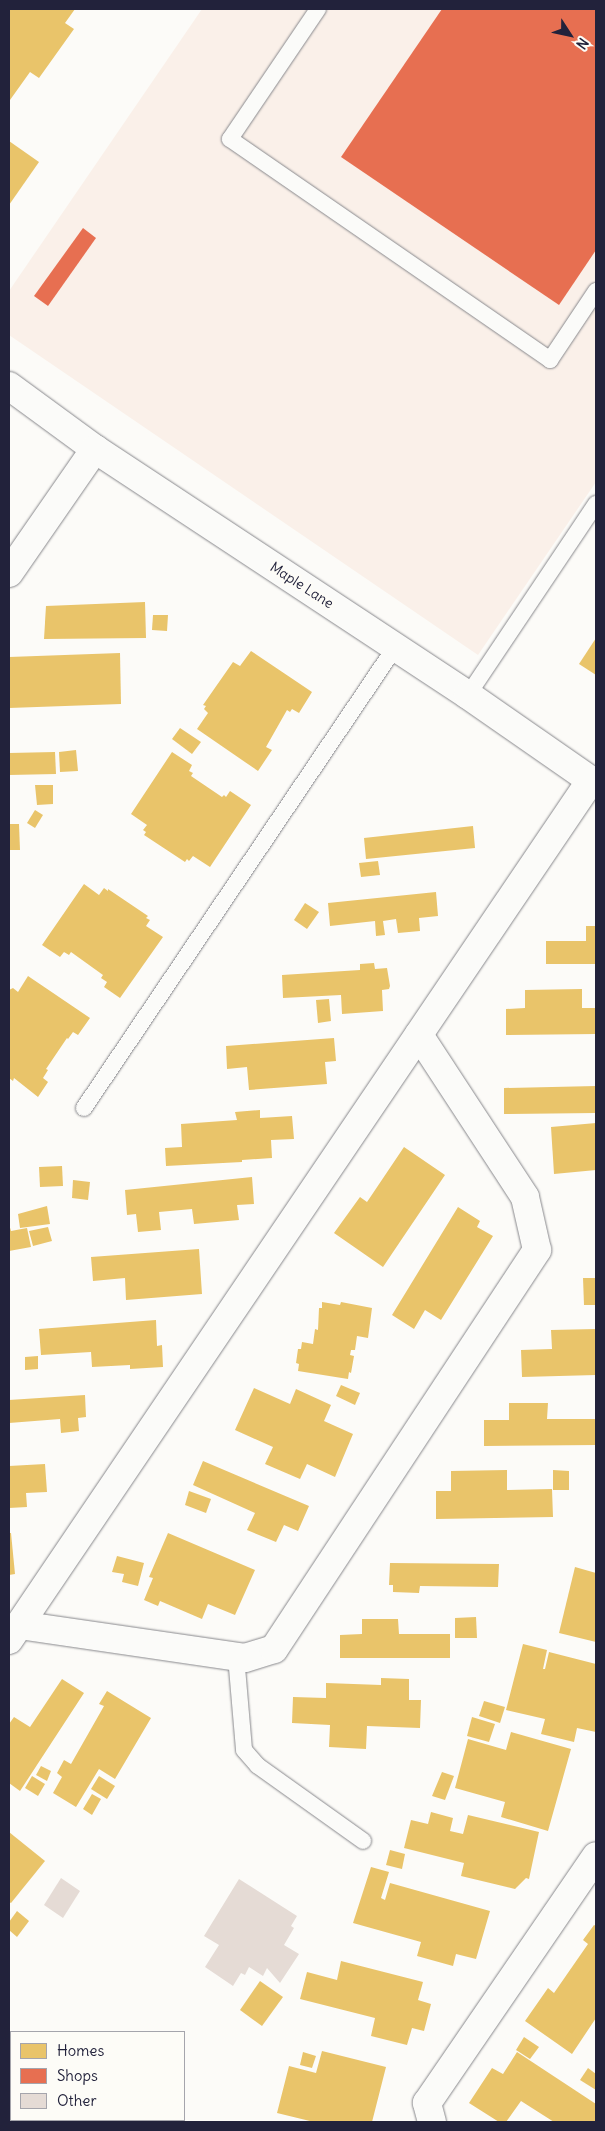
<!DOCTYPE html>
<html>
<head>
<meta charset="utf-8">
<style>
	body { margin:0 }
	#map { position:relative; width:605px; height:2131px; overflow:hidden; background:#fcfbf8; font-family:Delius,sans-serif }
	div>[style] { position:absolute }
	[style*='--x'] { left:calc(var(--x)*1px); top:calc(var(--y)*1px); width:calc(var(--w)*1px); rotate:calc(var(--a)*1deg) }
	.built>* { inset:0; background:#faf0e9 }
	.homes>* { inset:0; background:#e9c46a }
	.shops>* { inset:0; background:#e76f51 }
	.building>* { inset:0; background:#e5dbd5 }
	.roads { filter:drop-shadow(0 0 1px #88888c) drop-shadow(0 0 1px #88888c) }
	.service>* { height:16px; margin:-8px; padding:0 8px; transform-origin:8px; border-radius:8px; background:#fbfbf9 }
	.minor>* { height:28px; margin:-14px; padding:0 14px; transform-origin:14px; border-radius:14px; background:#fbfbf9 }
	span { translate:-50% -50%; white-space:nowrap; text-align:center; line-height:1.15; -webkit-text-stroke:5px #fdfcf7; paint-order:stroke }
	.street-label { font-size:14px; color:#22223b }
	.frame { position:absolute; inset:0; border:10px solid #22223b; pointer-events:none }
	.legend { position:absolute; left:10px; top:2031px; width:175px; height:90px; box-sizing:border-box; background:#fdfcf7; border:1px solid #a5a5ac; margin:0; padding:6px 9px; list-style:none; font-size:15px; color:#22223b }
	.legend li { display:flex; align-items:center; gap:10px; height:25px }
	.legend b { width:25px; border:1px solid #a5a5ac }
	.north { position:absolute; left:545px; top:10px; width:50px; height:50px; -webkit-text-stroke:4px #fdfcf7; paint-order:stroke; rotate:125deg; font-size:14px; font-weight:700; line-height:20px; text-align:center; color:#22223b }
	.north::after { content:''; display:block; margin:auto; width:18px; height:22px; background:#22223b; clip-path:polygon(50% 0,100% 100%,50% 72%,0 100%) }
</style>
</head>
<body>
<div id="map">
	<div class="built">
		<div style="clip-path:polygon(202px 9px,596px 9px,596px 482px,478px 655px,9px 335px,9px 291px)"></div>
	</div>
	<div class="homes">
		<div style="clip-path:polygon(9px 9px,75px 9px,65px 23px,74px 29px,39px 78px,30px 72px,10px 100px)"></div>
		<div style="clip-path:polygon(9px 141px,39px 162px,9px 205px)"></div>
		<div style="clip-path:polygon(145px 602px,146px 638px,44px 639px,46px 606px)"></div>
		<div style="clip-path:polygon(153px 615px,168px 615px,167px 631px,152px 630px)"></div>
		<div style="clip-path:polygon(596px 638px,596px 675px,579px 664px)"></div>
		<div style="clip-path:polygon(251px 651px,312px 692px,299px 713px,292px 709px,290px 712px,287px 710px,266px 747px,272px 750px,258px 771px,197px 729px,208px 713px,204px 709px,206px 706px,203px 705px,233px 662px,240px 666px)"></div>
		<div style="clip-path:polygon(120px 653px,121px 704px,9px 708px,9px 657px)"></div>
		<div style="clip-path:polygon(180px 728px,201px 742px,192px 754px,172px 739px)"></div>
		<div style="clip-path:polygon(76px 750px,78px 771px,60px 772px,59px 752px)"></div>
		<div style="clip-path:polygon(55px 752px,56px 774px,9px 775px,9px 753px)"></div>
		<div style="clip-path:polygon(172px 752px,192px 765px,189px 771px,193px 773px,191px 776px,222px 797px,224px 795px,226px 797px,230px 791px,251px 805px,210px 867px,193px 856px,189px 861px,187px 859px,185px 862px,144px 835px,146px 832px,143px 830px,147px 825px,131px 814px)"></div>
		<div style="clip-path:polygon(35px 785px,53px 785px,53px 804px,37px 805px)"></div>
		<div style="clip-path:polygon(35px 810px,43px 815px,35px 828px,27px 823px)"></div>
		<div style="clip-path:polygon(9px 824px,19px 824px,20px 850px,9px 850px)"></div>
		<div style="clip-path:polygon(473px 826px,475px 848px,366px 859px,364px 838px)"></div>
		<div style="clip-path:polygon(378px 861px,380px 875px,361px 877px,359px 863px)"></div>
		<div style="clip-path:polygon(84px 884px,99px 895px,104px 888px,108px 891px,108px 889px,148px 916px,146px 918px,150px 920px,146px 926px,163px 937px,120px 998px,104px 987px,107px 982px,101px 978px,103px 975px,71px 952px,69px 955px,64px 952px,60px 957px,42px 945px)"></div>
		<div style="clip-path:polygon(436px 892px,438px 916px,419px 918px,420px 931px,398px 933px,396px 919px,383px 921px,385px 935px,376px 936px,375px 921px,330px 926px,328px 903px)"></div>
		<div style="clip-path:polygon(305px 903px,319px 912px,307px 929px,294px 920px)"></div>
		<div style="clip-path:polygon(586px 926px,596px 926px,596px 964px,546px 964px,546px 941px,586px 941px)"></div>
		<div style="clip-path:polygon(374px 963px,375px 969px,387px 968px,390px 986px,389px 989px,382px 990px,383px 1011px,342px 1014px,341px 995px,283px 998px,282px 975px,360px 970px,360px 964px)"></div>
		<div style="clip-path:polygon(28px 976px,90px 1018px,78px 1035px,73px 1032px,68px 1039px,67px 1038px,46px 1069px,48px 1070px,43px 1078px,48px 1082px,38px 1097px,14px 1078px,13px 1081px,9px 1078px,9px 990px,13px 988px,18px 992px)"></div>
		<div style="clip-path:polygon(582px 989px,582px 1008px,596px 1008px,596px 1034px,506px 1035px,506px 1009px,525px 1008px,525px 990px)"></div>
		<div style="clip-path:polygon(329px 999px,331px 1021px,318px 1023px,316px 1000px)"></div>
		<div style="clip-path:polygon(334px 1038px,336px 1061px,325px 1062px,327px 1084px,249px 1090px,247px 1067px,227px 1069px,226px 1046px)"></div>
		<div style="clip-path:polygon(596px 1086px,596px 1113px,504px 1114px,504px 1088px)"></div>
		<div style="clip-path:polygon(260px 1110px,260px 1118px,292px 1116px,294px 1139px,271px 1140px,272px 1158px,242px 1160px,242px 1162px,166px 1166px,165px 1148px,182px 1147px,181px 1124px,237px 1120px,235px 1112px)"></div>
		<div style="clip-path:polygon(596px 1123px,596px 1170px,554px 1174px,551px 1127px)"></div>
		<div style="clip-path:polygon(404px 1147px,445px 1175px,383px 1267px,334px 1233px,360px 1197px,367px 1202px)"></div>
		<div style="clip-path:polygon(62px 1166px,63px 1186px,40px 1187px,39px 1167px)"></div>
		<div style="clip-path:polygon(252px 1177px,254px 1204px,237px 1205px,239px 1220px,194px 1224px,192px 1209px,159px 1212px,161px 1230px,138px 1232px,136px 1214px,127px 1215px,125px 1190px)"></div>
		<div style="clip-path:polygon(73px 1180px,90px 1182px,88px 1200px,72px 1198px)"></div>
		<div style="clip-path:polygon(47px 1206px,50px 1224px,20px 1228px,18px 1214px)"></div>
		<div style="clip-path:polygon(458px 1207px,480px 1221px,477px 1227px,493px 1236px,441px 1320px,425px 1310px,414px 1329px,392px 1315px)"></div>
		<div style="clip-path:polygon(9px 1224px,11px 1231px,27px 1228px,31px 1247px,9px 1251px)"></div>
		<div style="clip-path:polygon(48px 1227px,52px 1241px,33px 1246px,29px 1231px)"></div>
		<div style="clip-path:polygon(199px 1249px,202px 1294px,126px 1300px,125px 1278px,93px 1281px,91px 1257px)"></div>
		<div style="clip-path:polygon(583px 1278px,596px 1278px,596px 1305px,584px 1305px)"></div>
		<div style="clip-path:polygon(322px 1302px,340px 1305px,341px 1302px,372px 1308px,368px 1338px,357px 1336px,355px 1350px,351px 1350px,350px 1355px,354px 1356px,351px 1373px,349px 1372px,348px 1379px,298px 1371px,299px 1364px,296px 1363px,298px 1349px,301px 1349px,302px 1342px,313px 1344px,315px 1329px,318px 1330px,319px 1308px,322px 1308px)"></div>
		<div style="clip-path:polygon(156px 1320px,157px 1346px,162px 1345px,163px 1367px,130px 1369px,130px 1365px,92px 1367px,91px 1352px,41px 1355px,39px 1329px)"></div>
		<div style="clip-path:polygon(596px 1329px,596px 1375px,522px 1377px,521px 1350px,552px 1349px,551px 1330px)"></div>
		<div style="clip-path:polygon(38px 1356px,38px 1369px,25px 1370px,25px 1357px)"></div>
		<div style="clip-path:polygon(341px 1385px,360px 1393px,355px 1405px,336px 1396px)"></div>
		<div style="clip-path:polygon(254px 1388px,290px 1404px,296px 1389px,331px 1405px,324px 1421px,353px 1434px,335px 1477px,307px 1464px,300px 1479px,265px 1464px,273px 1447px,235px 1430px)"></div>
		<div style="clip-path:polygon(85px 1395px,86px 1417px,78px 1418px,79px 1431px,61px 1433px,60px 1419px,9px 1423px,9px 1400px)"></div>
		<div style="clip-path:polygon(509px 1403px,548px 1403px,547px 1419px,596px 1419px,596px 1445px,484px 1446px,484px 1420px,509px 1420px)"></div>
		<div style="clip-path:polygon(203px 1461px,309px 1506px,298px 1531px,284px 1525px,276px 1542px,247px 1530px,255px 1513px,193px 1485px)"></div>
		<div style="clip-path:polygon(45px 1464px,47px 1492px,26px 1493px,27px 1507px,9px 1508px,9px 1466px)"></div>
		<div style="clip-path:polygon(507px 1470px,507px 1490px,552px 1489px,553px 1517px,436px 1519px,436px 1491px,451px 1491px,451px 1471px)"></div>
		<div style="clip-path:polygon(553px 1470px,569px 1471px,569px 1490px,553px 1490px)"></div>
		<div style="clip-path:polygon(189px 1491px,211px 1499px,206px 1513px,185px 1505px)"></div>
		<div style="clip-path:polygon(9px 1533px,11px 1533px,15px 1574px,9px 1575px)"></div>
		<div style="clip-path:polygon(168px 1533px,255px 1570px,235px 1615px,208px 1604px,202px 1619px,160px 1601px,158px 1606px,144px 1600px,153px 1578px,149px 1577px)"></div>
		<div style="clip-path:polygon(117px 1556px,144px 1563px,138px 1586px,122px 1582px,124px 1574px,112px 1572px)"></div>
		<div style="clip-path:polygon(390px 1563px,499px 1564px,498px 1587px,420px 1586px,419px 1593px,393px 1592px,393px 1585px,389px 1585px)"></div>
		<div style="clip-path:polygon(575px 1567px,596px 1573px,596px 1642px,559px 1633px)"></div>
		<div style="clip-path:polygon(476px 1617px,477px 1638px,455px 1638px,455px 1618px)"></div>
		<div style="clip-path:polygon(362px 1619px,398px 1619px,399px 1634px,450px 1634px,450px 1658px,340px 1658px,340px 1635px,362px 1634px)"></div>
		<div style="clip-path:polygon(523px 1644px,547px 1650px,543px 1669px,545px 1669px,549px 1652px,596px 1664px,596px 1732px,577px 1728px,574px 1742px,541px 1734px,545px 1719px,506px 1710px)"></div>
		<div style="clip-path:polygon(381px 1678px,409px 1679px,409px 1700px,421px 1700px,420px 1728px,367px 1726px,366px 1749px,329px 1747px,330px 1725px,292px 1723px,293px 1697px,326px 1698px,326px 1683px,381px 1685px)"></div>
		<div style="clip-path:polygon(62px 1679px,84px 1693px,20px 1791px,9px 1783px,9px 1724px,14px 1717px,30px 1727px)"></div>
		<div style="clip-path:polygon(107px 1691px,151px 1718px,115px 1779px,99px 1769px,76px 1807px,53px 1793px,62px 1777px,57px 1773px,64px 1760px,71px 1764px,104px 1706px,99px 1704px)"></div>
		<div style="clip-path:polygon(484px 1701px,505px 1707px,500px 1723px,479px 1716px)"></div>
		<div style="clip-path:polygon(472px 1717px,495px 1724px,489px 1742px,467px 1736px)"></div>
		<div style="clip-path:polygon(511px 1732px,571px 1749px,548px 1831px,501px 1817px,505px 1802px,455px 1788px,468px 1739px,506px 1750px)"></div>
		<div style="clip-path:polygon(41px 1766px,51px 1771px,47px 1781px,36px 1775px)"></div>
		<div style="clip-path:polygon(442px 1772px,454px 1776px,445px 1800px,432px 1796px)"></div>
		<div style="clip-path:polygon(32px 1776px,45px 1784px,38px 1796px,25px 1788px)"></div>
		<div style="clip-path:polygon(99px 1776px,115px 1786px,107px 1799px,91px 1789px)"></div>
		<div style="clip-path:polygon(92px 1794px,101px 1799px,92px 1815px,83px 1809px)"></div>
		<div style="clip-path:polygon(431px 1812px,453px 1818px,450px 1831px,463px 1834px,468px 1815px,539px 1832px,529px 1879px,526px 1878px,515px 1889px,461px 1876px,464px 1863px,404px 1848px,411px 1820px,428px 1824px)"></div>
		<div style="clip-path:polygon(9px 1832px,45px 1861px,11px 1903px,9px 1902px)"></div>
		<div style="clip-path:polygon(390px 1850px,405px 1854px,402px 1869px,386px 1865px)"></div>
		<div style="clip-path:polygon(371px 1867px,389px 1872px,381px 1898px,385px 1900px,390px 1883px,490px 1911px,476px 1959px,456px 1954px,453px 1966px,417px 1956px,421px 1942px,353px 1923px)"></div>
		<div style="clip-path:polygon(17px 1911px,29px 1921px,17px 1937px,9px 1930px,9px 1922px)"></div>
		<div style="clip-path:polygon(594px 1925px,596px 1926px,596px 2018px,572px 2054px,525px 2021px,548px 1988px,554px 1993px,588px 1944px,583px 1940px)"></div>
		<div style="clip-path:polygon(341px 1961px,423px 1982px,418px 2000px,431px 2004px,424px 2031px,412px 2028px,407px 2045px,371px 2036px,375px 2018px,300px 1999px,307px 1972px,337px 1980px)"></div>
		<div style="clip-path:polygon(260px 1981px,283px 1997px,262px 2026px,240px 2010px)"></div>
		<div style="clip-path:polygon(524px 2037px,539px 2047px,530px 2059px,516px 2050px)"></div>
		<div style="clip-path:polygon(322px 2051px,386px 2067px,372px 2122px,314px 2122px,277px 2113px,289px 2066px,316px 2073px)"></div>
		<div style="clip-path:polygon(303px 2052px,316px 2056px,312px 2068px,300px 2065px)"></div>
		<div style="clip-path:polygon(517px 2052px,596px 2104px,596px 2122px,554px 2122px,521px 2101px,506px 2122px,499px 2122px,469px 2103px,492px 2068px,503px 2074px)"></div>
		<div style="clip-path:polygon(588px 2068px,596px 2074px,596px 2090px,580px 2080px)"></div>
	</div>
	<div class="shops">
		<div style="clip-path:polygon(442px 9px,596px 9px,596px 250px,559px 305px,341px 157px)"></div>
		<div style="clip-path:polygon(83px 228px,96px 238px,48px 306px,34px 296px)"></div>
	</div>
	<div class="building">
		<div style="clip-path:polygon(61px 1878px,80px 1891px,63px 1918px,44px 1905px)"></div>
		<div style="clip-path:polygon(239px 1879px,297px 1916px,291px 1926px,294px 1928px,284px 1945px,299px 1954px,280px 1983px,267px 1968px,263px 1976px,249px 1967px,245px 1975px,241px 1973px,233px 1986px,205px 1967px,219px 1945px,204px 1936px)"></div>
	</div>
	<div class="roads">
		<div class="service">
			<div style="--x:318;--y:9;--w:157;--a:124.1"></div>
			<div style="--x:230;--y:139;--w:389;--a:34.6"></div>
			<div style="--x:550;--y:360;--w:83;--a:-56.3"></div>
			<div style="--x:468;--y:695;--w:230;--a:-56.2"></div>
			<div style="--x:84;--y:1108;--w:557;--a:-55.97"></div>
			<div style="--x:236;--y:1656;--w:94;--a:85.1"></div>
			<div style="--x:244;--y:1750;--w:21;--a:49"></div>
			<div style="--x:258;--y:1766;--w:129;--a:35.5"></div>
		</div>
		<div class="minor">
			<div style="--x:9;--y:386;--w:107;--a:36.2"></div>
			<div style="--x:95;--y:449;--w:447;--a:33.4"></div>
			<div style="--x:468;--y:695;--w:156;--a:34.8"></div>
			<div style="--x:9;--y:573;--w:151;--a:-55.3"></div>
			<div style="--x:19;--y:1625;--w:228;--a:8.3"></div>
			<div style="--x:245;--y:1658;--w:30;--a:-17"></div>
			<div style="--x:274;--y:1649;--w:478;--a:-56.6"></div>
			<div style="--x:537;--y:1250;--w:54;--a:-102.8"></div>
			<div style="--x:525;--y:1197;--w:194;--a:-123.2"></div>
			<div style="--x:9;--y:1640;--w:1038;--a:-55.91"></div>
			<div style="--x:432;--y:2122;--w:20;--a:-105"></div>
			<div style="--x:427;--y:2103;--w:299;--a:-55.6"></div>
		</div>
	</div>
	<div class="street-label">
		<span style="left:302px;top:585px;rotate:33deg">Maple Lane</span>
	</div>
	<div class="frame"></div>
	<ul class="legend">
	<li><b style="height:14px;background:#e9c46a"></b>Homes</li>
	<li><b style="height:14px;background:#e76f51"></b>Shops</li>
	<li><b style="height:14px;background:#e5dbd5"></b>Other</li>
	</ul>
	<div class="north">N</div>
</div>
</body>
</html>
